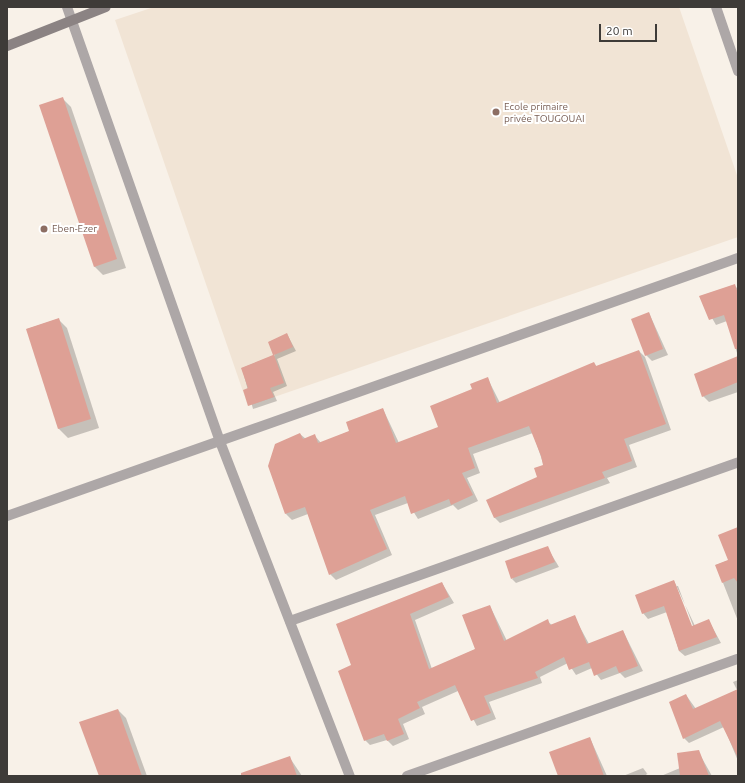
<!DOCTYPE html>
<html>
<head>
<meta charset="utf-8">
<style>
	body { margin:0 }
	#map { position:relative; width:745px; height:783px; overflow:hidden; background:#f8f1e8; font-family:Ubuntu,sans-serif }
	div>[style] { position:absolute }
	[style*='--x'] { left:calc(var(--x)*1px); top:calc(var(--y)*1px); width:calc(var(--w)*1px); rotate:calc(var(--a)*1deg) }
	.built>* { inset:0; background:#f1e4d5 }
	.shadow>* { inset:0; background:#0003 }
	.building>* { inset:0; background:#dea095 }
	.street>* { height:10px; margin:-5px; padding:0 5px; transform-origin:5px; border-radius:5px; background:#ada7a7 }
	.secondary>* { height:10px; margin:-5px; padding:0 5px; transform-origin:5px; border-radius:5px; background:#8b8383 }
	.dots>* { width:11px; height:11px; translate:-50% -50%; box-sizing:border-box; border:2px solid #fff; border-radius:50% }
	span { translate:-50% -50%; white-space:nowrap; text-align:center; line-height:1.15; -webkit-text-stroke:4px #fff; paint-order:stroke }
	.education-label { font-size:10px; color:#785e54 }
	.left { translate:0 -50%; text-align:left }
	.frame { position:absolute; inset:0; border:8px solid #3e3b38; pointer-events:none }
	.scale { position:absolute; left:599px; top:24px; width:58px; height:18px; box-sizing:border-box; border:2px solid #3e3b38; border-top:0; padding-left:5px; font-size:12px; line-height:14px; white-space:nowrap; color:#3e3b38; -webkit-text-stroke:3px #fff; paint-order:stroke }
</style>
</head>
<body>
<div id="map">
	<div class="built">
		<div style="clip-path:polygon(154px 7px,679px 7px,738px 178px,738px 237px,248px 406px,115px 20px)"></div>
	</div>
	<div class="shadow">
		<div style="clip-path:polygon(62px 98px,71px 107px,126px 268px,103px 275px,95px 267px)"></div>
		<div style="clip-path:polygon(734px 285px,738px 289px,738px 356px,727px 321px,716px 325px,700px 297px)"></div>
		<div style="clip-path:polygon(649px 313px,668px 355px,652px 361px,646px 355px)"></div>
		<div style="clip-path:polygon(58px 319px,67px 328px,99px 428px,68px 438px,59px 429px,27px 329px)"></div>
		<div style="clip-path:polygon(287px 334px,296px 351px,277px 359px,287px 386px,273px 392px,277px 401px,253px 409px,242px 368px,275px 355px,269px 342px)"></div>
		<div style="clip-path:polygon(639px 351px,645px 357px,671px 430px,629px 445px,637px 467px,607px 478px,610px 483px,500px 523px,494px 517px,538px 478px,544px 466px,533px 433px,473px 454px,480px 473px,467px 478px,478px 501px,458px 510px,453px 505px,418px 519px,408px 503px,375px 515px,392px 555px,336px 580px,330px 574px,308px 514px,292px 520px,286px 514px,300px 434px,306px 439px,315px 436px,321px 443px,350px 431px,383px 409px,399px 443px,440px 428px,488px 379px,500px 403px,594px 363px,597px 367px)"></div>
		<div style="clip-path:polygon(738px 357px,738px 392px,709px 402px,703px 396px)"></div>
		<div style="clip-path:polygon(738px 528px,738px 621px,716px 565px,729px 560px)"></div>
		<div style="clip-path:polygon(547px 547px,559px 567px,516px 583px,512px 579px)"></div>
		<div style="clip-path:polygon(evenodd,674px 581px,695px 626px,709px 621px,721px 643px,685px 656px,679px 651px,667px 612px,648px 619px,643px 613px,674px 581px,676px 586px,678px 586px,695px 631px,693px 632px,676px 586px)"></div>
		<div style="clip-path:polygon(442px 583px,454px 603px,415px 620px,432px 669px,476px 649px,490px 606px,507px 641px,547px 621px,552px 625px,574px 616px,589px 644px,623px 631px,643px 671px,625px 678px,620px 673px,601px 680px,592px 668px,576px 675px,568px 663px,540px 677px,542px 683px,489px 702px,496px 719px,477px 726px,458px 691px,422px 707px,425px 714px,403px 724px,409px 739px,393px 746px,387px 740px,370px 745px,365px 740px,353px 666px)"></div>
		<div style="clip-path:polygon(738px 680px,738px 761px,724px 727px,689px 743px,684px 738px,686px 695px,696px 709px,737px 690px,733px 682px)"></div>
		<div style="clip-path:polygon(118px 710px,126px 718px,147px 776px,100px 776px)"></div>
		<div style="clip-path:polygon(590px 738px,607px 776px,559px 776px)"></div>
		<div style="clip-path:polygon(698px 751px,712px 776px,661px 776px,680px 768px)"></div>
		<div style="clip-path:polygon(290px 758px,302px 776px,245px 776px)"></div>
		<div style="clip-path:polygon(643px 768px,649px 776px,647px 773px,646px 776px,623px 776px)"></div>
	</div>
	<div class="building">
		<div style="clip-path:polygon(63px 97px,117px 259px,94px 267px,39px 105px)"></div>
		<div style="clip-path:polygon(735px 284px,738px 294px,738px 349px,735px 349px,724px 315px,709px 320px,699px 296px)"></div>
		<div style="clip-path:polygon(649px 312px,663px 349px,645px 356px,631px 319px)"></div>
		<div style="clip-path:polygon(59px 318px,91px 419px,58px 429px,26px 329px)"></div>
		<div style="clip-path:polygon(287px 333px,293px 347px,274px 355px,284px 383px,270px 388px,274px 397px,248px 406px,243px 390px,248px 388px,241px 368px,273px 355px,268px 342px)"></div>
		<div style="clip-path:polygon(639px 350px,666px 424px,624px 439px,632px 461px,602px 472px,605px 478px,494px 518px,486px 500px,537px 477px,534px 468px,543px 465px,541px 456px,529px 426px,468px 448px,475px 468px,462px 473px,473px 495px,451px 505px,449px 499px,411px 514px,405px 496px,370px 510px,387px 549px,329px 575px,305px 507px,285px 514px,268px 466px,275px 444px,300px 433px,303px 439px,315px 434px,318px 443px,349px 431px,346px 422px,383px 408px,396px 443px,438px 427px,430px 406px,472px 389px,470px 384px,488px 377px,497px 403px,594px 362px,596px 366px)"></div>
		<div style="clip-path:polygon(738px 356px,738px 382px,702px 397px,694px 374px)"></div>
		<div style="clip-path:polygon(738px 527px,738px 583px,734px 578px,722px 583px,715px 565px,728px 560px,718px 535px)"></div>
		<div style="clip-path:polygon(548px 546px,555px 562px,511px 579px,505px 561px)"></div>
		<div style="clip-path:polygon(674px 580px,692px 626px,709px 619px,717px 637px,679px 651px,664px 606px,642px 614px,635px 595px)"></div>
		<div style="clip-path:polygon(442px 582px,449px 597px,410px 614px,429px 669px,475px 649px,462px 615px,490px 605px,504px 641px,548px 619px,550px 625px,575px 615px,587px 644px,623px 630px,638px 666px,619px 673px,616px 666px,594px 676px,589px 662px,569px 670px,564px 657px,535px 672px,538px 678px,484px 696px,491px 713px,471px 721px,455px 685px,417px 702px,420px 708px,398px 719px,404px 734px,387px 741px,384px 734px,364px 741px,338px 671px,351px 665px,336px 624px)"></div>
		<div style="clip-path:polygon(738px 689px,738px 758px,720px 721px,683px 739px,669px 702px,686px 694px,693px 709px)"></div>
		<div style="clip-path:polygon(118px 709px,142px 776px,99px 776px,79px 722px)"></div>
		<div style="clip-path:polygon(590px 737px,604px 776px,558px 776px,549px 752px)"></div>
		<div style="clip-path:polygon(699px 750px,709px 776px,680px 776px,677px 753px)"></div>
		<div style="clip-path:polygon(290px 756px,297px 776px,241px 776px,241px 773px)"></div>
	</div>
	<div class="street">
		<div style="--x:67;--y:7;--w:458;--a:70.6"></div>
		<div style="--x:219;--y:439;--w:362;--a:68.8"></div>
		<div style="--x:716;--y:7;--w:68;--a:71"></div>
		<div style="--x:7;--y:516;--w:775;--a:-19.44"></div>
		<div style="--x:290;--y:621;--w:475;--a:-19.5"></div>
		<div style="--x:407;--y:776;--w:351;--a:-19.5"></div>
	</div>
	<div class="secondary">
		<div style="--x:7;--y:46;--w:106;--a:-21.5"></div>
	</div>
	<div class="dots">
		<div style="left:496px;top:112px;background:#8d6e63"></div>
		<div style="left:44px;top:229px;background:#8d6e63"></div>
	</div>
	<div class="education-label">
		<span class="left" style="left:504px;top:112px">Ecole primaire<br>privée TOUGOUAI</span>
		<span class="left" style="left:52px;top:229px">Eben-Ezer</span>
	</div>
	<div class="frame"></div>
	<div class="scale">20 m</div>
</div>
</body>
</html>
